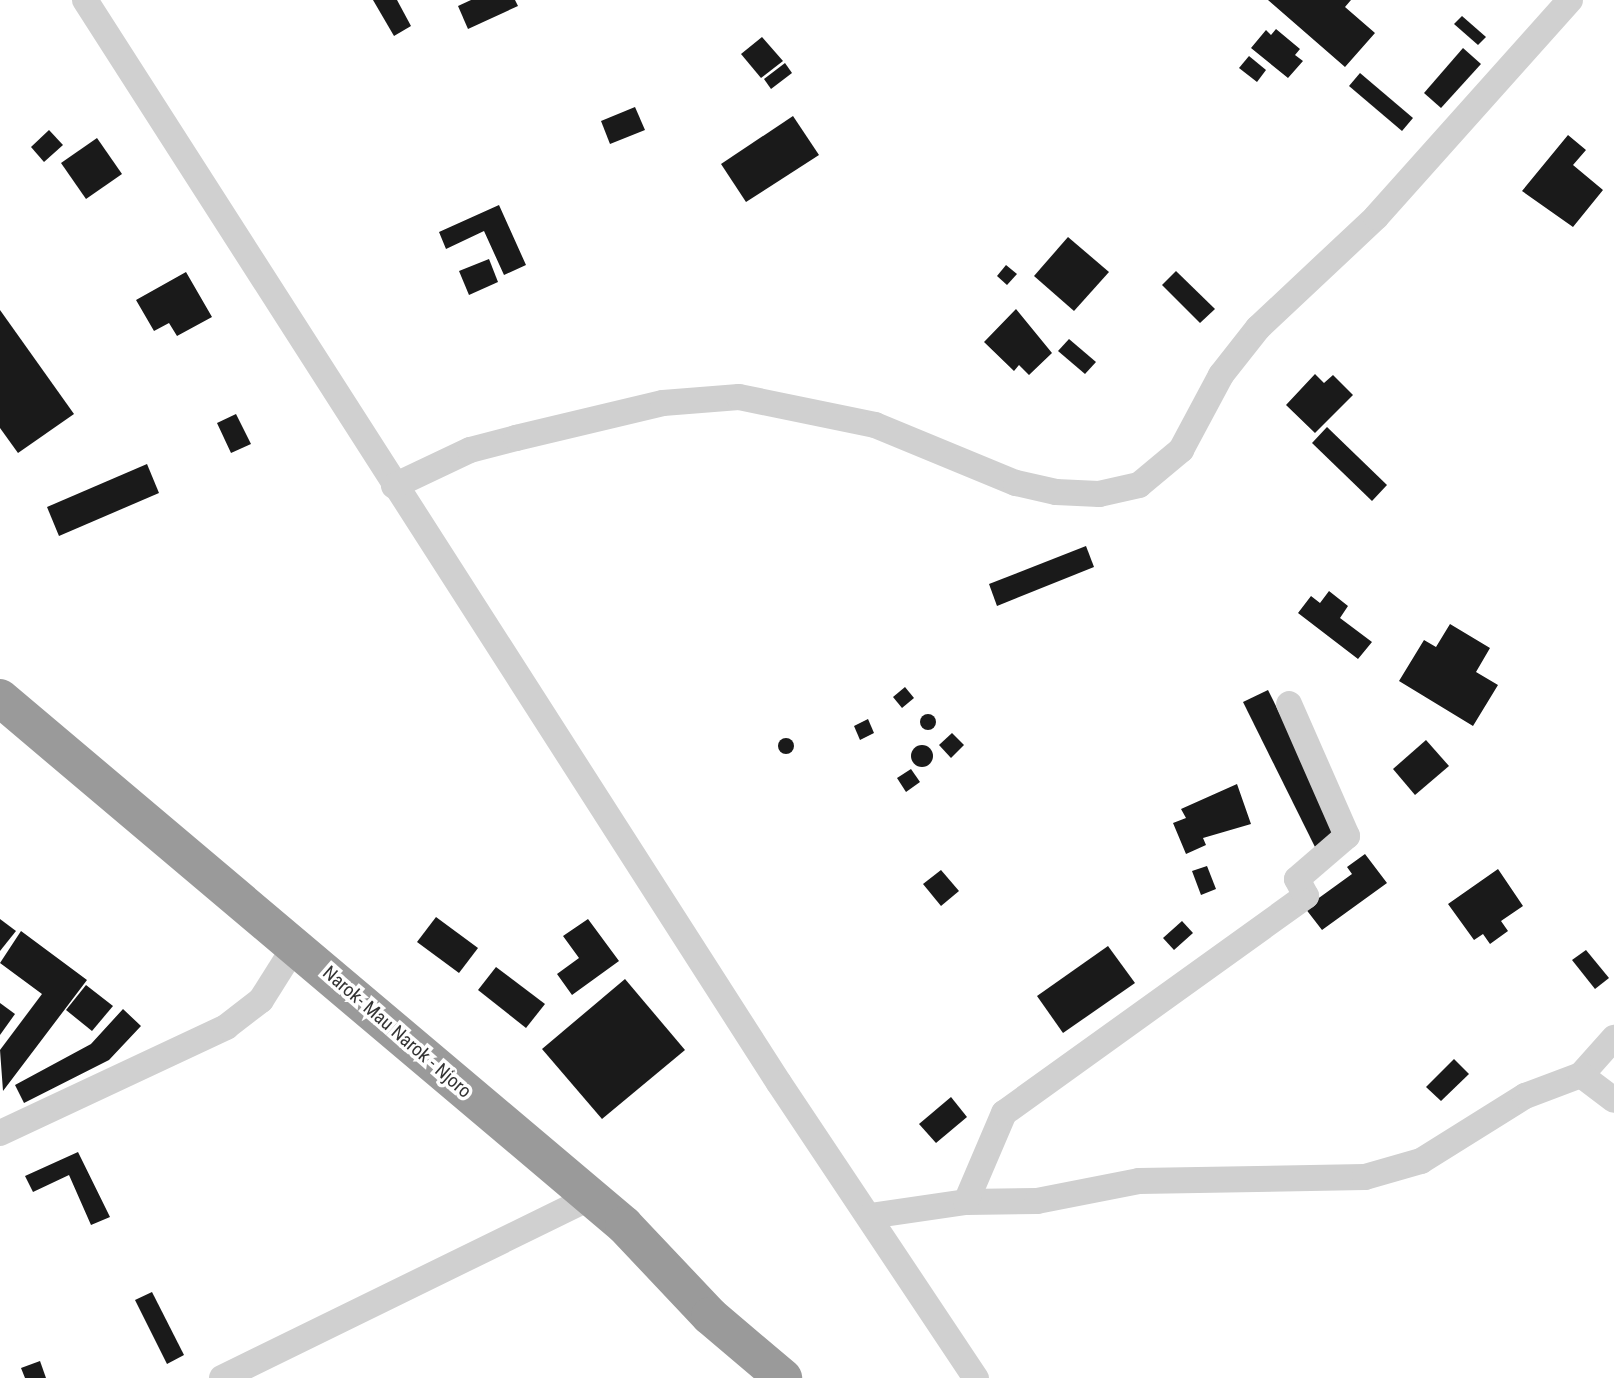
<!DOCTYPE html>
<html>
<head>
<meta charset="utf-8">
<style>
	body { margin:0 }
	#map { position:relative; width:1614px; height:1378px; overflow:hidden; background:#fff; font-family:"Roboto Condensed",sans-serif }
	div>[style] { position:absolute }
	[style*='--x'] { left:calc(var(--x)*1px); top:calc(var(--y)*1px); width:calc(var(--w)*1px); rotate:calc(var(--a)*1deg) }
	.building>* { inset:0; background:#1a1a1a }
	.round { border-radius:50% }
	.street>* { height:26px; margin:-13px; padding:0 13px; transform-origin:13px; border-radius:13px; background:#d0d0d0 }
	.highway>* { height:38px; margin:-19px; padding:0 19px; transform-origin:19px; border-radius:19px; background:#9a9a9a }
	span { translate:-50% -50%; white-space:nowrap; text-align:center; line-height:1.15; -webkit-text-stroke:7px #fff; paint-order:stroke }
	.street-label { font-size:19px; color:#333 }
</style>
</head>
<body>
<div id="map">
	<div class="building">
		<div style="clip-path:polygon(373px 0,397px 0,411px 26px,394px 36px)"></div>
		<div style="clip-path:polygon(471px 0,515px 0,518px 6px,468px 29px,458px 6px)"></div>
		<div style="clip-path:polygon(1268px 0,1351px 0,1345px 7px,1375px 33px,1345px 67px)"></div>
		<div style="clip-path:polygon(1462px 16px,1486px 37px,1478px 45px,1454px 24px)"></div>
		<div style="clip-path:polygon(1276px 29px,1300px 49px,1295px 55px,1303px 61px,1288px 78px,1251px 48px,1266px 30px,1271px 35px)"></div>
		<div style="clip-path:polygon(762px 37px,783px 61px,761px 78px,741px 54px)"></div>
		<div style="clip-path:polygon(1463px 48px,1481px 64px,1441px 108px,1424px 93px)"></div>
		<div style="clip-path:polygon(1249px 56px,1266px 70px,1257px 82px,1239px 68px)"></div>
		<div style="clip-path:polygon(785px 63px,792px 73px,771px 89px,764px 79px)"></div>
		<div style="clip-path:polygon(1360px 73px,1413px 118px,1402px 131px,1349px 86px)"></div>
		<div style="clip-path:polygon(635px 107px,645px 130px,610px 144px,601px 121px)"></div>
		<div style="clip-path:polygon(793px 116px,819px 155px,746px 202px,721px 164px)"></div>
		<div style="clip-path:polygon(49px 130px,63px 145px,44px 162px,31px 147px)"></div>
		<div style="clip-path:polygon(1568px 135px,1586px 150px,1573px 165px,1603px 190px,1573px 227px,1522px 191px)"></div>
		<div style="clip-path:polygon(97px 138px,122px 174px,86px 199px,61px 163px)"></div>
		<div style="clip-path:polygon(499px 205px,526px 265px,504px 275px,484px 231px,446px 249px,439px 232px)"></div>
		<div style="clip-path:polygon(1068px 237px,1109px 272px,1074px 311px,1034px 276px)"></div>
		<div style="clip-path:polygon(489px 259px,498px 282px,469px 295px,459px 271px)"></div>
		<div style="clip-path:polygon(1006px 265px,1017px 274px,1007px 285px,997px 276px)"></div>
		<div style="clip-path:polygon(1176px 271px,1215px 309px,1200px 323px,1162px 285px)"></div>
		<div style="clip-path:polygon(186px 272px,212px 317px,177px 336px,169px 323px,154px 331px,136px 300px)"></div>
		<div style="clip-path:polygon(1016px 309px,1052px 353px,1029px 375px,1019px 365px,1014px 371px,984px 342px)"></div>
		<div style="clip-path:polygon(0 310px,74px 414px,18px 453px,0 428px)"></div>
		<div style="clip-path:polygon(1069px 339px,1096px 362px,1085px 374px,1058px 351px)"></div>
		<div style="clip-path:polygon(1315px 374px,1324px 383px,1333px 375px,1353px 395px,1315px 433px,1286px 405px)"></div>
		<div style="clip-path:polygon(236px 414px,251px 444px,231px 453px,217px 423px)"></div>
		<div style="clip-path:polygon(1327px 427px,1387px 485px,1372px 501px,1312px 443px)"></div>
		<div style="clip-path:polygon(147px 464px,159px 493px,59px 536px,47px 507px)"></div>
		<div style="clip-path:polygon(1086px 546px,1094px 567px,997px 606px,989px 584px)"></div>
		<div style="clip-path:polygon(1329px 591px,1348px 606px,1340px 618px,1372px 642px,1358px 659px,1298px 613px,1311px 596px,1320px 603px)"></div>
		<div style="clip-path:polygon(1450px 624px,1490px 648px,1476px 672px,1498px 685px,1473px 726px,1399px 681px,1424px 640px,1436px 647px)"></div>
		<div style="clip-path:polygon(905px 687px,914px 698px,902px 708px,893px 697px)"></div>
		<div style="clip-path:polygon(1268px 690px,1340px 835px,1315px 847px,1243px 702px)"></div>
		<div class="round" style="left:920px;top:714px;width:16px;height:16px"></div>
		<div style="clip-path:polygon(868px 719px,874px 733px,860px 740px,854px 726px)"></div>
		<div style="clip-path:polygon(952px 733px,964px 745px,951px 758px,939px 745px)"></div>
		<div class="round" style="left:778px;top:738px;width:16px;height:16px"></div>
		<div style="clip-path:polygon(1426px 740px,1449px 766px,1415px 795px,1393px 769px)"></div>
		<div class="round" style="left:911px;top:745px;width:22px;height:22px"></div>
		<div style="clip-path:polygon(911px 769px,920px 782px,906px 792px,897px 778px)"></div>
		<div style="clip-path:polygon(1237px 784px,1251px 824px,1203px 838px,1206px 845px,1186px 854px,1173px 823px,1186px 818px,1181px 809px)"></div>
		<div style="clip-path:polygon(1365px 854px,1387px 883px,1322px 930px,1305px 908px,1352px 874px,1347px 867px)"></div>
		<div style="clip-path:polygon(1207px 866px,1216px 889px,1201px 895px,1192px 871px)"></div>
		<div style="clip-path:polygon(1498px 869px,1523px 906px,1501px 921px,1508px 931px,1490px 944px,1483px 934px,1474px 940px,1448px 904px)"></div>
		<div style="clip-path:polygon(941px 870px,959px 891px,941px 906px,923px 884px)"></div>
		<div style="clip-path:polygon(436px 917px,478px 948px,459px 973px,417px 942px)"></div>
		<div style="clip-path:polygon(0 919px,16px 931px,0 951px)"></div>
		<div style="clip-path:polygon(588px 919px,619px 961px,572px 995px,557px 974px,579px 958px,563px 936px)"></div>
		<div style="clip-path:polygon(1182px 921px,1193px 933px,1174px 950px,1163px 938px)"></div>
		<div style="clip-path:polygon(21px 931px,87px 980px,3px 1091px,0 1050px,42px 994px,0 963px)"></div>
		<div style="clip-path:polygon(1108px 946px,1135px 983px,1063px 1033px,1037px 996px)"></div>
		<div style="clip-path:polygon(1586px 950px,1609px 978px,1595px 989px,1572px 960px)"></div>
		<div style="clip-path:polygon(496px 967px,545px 1004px,526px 1028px,478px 990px)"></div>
		<div style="clip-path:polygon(625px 979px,685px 1050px,602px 1119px,542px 1049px)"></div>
		<div style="clip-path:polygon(86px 985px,113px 1006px,92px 1031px,66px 1010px)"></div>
		<div style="clip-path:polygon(0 1003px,15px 1014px,0 1035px)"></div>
		<div style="clip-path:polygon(123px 1009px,141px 1026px,109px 1060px,24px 1103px,15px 1085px,91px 1044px)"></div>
		<div style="clip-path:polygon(1454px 1059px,1469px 1074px,1441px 1101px,1426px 1087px)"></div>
		<div style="clip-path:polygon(951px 1097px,967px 1117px,936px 1143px,919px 1124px)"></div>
		<div style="clip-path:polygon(78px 1152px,110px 1217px,91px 1225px,69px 1175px,33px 1192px,25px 1176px)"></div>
		<div style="clip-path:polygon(152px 1292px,184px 1355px,167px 1364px,135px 1300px)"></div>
		<div style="clip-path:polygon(40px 1361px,46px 1378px,25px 1378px,21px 1368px)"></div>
	</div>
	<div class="street">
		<div style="--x:85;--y:0;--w:1286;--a:57.35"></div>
		<div style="--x:779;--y:1083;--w:355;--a:56.3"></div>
		<div style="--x:394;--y:486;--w:84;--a:-25.3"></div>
		<div style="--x:470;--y:450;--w:48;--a:-14.6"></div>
		<div style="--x:516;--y:438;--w:151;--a:-13.4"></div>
		<div style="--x:663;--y:403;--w:76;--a:-4.5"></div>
		<div style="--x:739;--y:397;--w:139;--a:11.6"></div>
		<div style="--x:875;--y:425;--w:152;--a:22.4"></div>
		<div style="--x:1016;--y:483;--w:41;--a:12.7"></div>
		<div style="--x:1056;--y:492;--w:43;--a:2.7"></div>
		<div style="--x:1099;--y:494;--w:41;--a:-12.7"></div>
		<div style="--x:1139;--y:485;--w:55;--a:-39.8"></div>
		<div style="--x:1181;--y:450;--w:85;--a:-61.9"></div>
		<div style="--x:1221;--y:375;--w:60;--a:-51.8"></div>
		<div style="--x:1258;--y:328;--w:162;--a:-43.2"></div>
		<div style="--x:1376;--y:217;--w:291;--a:-48.2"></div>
		<div style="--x:1581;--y:1075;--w:50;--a:-48.3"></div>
		<div style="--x:0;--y:1133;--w:250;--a:-25.1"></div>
		<div style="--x:226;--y:1027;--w:44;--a:-37.6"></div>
		<div style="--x:261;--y:1000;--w:64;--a:-57.8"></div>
		<div style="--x:966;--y:1202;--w:71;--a:-0.8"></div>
		<div style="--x:1037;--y:1201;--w:104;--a:-11.1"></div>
		<div style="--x:1139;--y:1181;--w:226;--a:-1"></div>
		<div style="--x:1365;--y:1177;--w:58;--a:-15.9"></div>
		<div style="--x:1421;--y:1161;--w:123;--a:-32"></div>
		<div style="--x:1525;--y:1096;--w:60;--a:-20.6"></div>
		<div style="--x:1581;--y:1075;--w:41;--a:37.1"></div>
		<div style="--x:870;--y:1216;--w:97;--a:-8.3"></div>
		<div style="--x:966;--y:1202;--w:97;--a:-66.9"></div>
		<div style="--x:1004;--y:1113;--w:372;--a:-35.7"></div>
		<div style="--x:1306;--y:896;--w:19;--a:-118"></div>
		<div style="--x:1297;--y:879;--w:66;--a:-40.7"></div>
		<div style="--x:1347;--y:836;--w:144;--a:-113.7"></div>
		<div style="--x:222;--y:1378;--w:410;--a:-26.1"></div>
	</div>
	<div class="highway">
		<div style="--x:0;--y:698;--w:817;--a:40.18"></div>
		<div style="--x:624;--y:1225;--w:125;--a:46.6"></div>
		<div style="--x:710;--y:1316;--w:96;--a:40.3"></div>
	</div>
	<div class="street-label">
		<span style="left:397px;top:1032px;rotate:41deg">Narok- Mau Narok - Njoro</span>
	</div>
</div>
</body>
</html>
